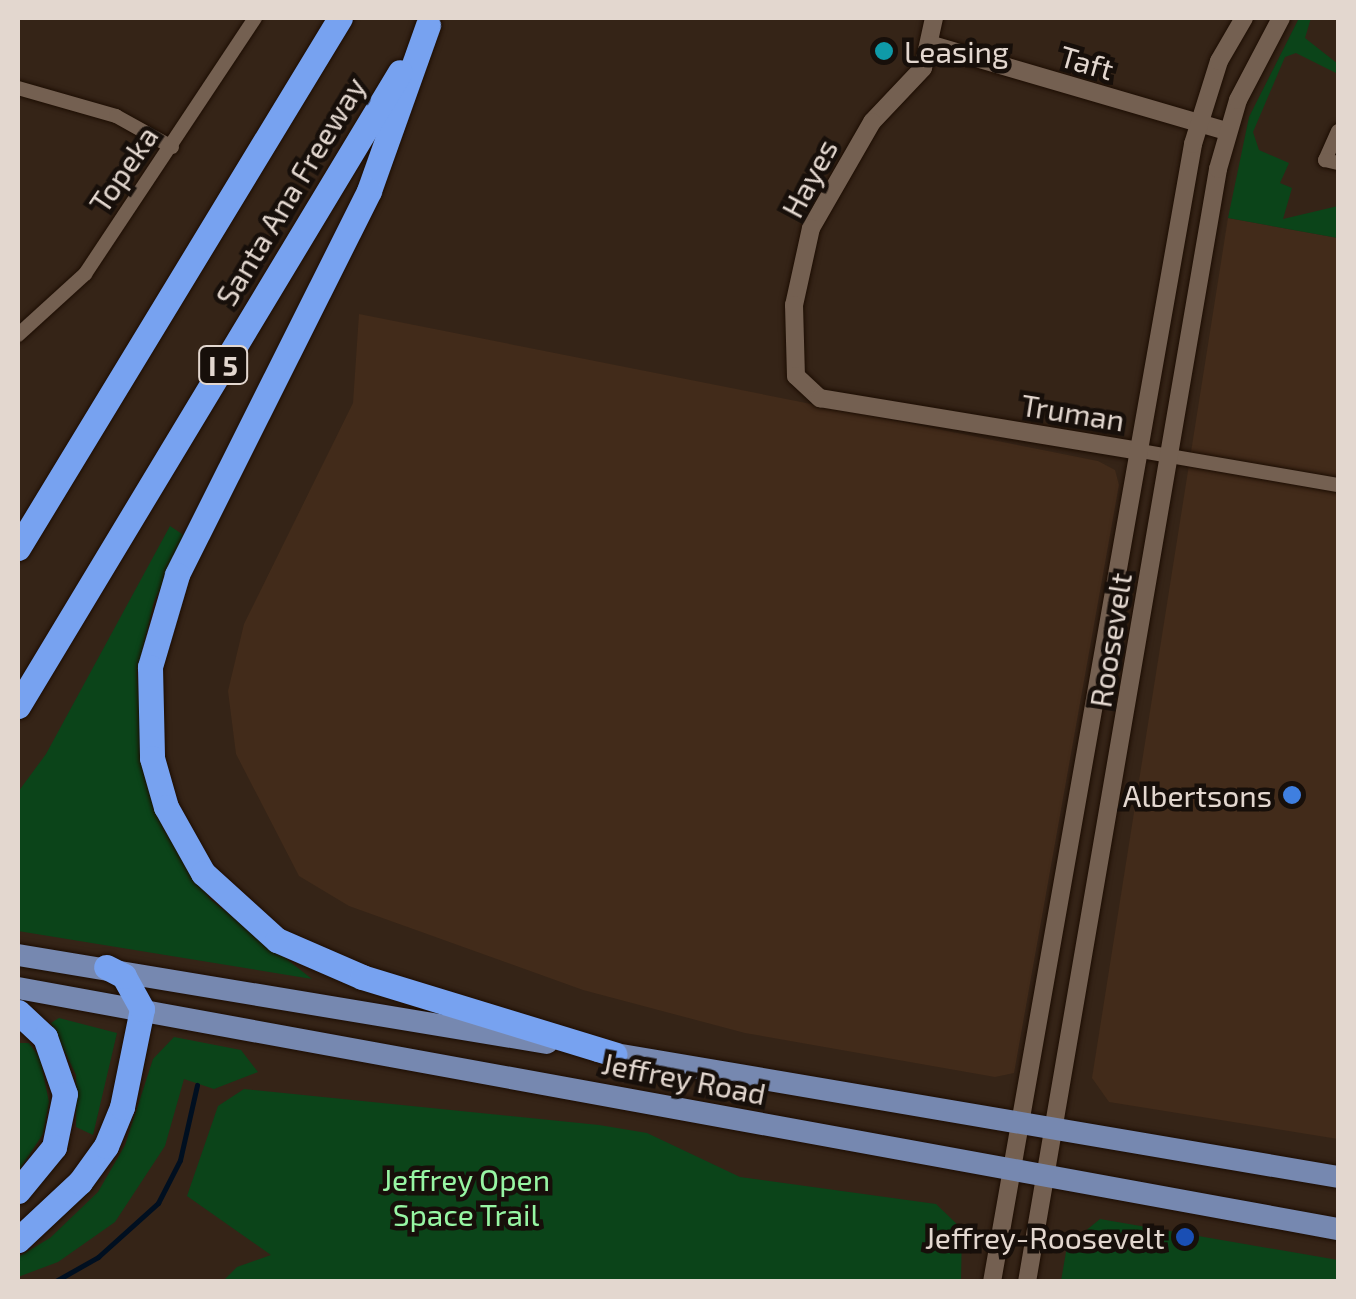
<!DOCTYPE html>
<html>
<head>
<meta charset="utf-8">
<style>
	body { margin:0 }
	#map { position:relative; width:1356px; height:1299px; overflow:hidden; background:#352417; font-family:"Exo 2",sans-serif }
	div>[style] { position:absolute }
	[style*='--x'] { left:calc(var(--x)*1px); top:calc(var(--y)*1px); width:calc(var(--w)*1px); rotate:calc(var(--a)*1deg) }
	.built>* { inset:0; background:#422b1a }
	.green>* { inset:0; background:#0b4419 }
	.stream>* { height:5px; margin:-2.5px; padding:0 2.5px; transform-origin:2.5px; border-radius:2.5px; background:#000f20 }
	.roads { filter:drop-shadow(0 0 2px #1c0d03) drop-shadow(0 0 2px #1c0d03) }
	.minor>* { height:14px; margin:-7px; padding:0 7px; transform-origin:7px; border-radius:7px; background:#746051 }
	.tertiary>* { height:18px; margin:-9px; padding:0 9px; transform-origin:9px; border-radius:9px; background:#746051 }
	.primary>* { height:22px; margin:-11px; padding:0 11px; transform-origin:11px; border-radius:11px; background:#7688b0 }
	.motorway>* { height:25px; margin:-12.5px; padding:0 12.5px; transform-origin:12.5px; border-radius:12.5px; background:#77a2f0 }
	.dots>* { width:28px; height:28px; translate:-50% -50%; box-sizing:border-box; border:5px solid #170f0a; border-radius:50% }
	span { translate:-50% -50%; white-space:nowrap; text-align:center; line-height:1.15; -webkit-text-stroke:9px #170f0a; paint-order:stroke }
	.shield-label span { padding:2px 8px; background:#170f0a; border:2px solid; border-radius:8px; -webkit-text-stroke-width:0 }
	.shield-label { font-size:28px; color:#e3d7cf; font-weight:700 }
	.poi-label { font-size:30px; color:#e3d7cf }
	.left { translate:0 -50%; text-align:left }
	.right { translate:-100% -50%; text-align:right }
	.street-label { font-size:30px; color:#e3d7cf }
	.park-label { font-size:30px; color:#97f6a3 }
	.frame { position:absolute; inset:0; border:20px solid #e3d7cf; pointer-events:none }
</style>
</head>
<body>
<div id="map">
	<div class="built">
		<div style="clip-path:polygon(1228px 218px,1338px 238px,1338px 1139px,1109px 1102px,1092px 1078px)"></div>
		<div style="clip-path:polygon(359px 314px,1098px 461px,1115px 470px,1119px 485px,1014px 1073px,995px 1077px,745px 1033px,583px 990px,349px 906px,299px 876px,236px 754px,228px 691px,244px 624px,353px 403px)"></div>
	</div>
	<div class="green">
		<div style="clip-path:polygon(1299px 18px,1311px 18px,1305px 38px,1338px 64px,1338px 74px,1296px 53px,1285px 57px,1253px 132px,1259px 150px,1289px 163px,1280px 183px,1292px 188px,1283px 219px,1338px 206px,1338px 238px,1228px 218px,1249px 117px)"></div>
		<div style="clip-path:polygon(170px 526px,185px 536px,154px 602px,137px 673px,144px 774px,164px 830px,210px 899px,312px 979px,18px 931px,18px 792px,46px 754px)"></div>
		<div style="clip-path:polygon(59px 1018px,117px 1033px,93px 1135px,76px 1127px,76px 1075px,51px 1023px)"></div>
		<div style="clip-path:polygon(174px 1037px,241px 1050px,258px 1072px,214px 1089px,184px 1079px,165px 1146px,115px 1222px,58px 1262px,18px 1277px,18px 1257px,50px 1238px,98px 1192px,125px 1145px,153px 1059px)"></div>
		<div style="clip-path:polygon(18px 1043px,29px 1043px,40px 1058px,49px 1102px,43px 1134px,18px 1172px)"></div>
		<div style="clip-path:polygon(244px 1089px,599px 1125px,647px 1133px,740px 1177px,936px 1204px,962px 1229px,961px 1281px,223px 1281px,237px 1267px,271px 1255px,187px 1196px,218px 1106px)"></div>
		<div style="clip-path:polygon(1100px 1219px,1338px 1260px,1338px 1281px,1061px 1281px,1067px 1246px)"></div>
	</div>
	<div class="stream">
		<div style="--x:54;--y:1282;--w:51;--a:-29.6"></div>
		<div style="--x:98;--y:1257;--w:81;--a:-42"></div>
		<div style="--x:158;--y:1203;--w:48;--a:-62.9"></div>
		<div style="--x:180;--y:1160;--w:77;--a:-77.2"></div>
	</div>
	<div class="roads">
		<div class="minor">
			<div style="--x:18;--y:88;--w:102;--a:15.9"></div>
			<div style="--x:116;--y:116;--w:64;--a:29"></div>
			<div style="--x:1338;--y:131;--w:32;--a:114"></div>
			<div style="--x:1325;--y:160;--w:13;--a:13"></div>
			<div style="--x:18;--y:335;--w:91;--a:-42.3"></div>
			<div style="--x:85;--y:274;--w:307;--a:-56.4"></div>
			<div style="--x:1141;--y:451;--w:200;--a:9.8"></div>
		</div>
		<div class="tertiary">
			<div style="--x:934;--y:18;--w:51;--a:102.4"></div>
			<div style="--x:923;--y:68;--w:74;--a:133.4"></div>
			<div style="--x:872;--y:122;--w:122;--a:119.9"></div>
			<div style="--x:811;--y:228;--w:79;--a:102.4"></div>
			<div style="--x:794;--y:305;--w:71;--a:88.4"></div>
			<div style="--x:796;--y:376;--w:33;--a:43"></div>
			<div style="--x:820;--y:398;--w:325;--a:9.4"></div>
			<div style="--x:932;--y:45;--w:307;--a:16.3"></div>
			<div style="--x:992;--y:1282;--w:1156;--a:-79.98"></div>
			<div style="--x:1193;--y:144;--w:87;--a:-72.6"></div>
			<div style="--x:1219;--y:61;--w:50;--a:-59.8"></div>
			<div style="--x:1027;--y:1282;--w:1129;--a:-80.26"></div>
			<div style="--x:1218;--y:169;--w:72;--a:-73.8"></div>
			<div style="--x:1238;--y:100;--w:93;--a:-62.3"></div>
		</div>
		<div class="primary">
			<div style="--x:18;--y:955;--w:536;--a:9.44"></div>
			<div style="--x:18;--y:988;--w:1342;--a:10.35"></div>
			<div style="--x:598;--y:1051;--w:751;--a:9.66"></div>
		</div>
		<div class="motorway">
			<div style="--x:428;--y:25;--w:176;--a:109.6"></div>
			<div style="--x:369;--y:191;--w:429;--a:116.6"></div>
			<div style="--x:177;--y:575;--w:96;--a:106.4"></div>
			<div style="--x:150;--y:667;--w:91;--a:88.7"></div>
			<div style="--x:152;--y:758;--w:51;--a:74.1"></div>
			<div style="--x:166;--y:807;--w:76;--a:60.7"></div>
			<div style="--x:203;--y:873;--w:100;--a:42.2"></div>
			<div style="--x:277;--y:940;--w:93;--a:23.5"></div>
			<div style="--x:362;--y:977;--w:264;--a:17"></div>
			<div style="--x:18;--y:548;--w:620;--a:-58.72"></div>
			<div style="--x:18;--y:706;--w:740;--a:-58.93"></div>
			<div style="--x:18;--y:1012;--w:37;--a:43"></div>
			<div style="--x:45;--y:1037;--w:60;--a:70.7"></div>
			<div style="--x:65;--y:1094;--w:54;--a:101.7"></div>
			<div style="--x:54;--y:1147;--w:57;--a:129.3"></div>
			<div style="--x:18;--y:1240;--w:85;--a:-43.1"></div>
			<div style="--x:80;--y:1182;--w:44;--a:-54.2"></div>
			<div style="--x:106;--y:1146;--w:42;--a:-67.7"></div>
			<div style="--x:122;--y:1107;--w:100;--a:-78.5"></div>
			<div style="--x:142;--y:1009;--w:38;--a:-119"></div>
			<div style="--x:124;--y:976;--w:20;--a:-153"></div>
		</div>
	</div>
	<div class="dots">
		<div style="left:884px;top:51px;background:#0f9aa8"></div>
		<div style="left:1292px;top:795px;background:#3f7fe0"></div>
		<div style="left:1185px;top:1237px;background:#1a4fb4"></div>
	</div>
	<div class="shield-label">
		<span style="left:223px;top:365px">I 5</span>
	</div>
	<div class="poi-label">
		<span class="left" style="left:904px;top:51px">Leasing</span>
		<span class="right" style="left:1272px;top:795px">Albertsons</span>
		<span class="right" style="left:1165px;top:1237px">Jeffrey-Roosevelt</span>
	</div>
	<div class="street-label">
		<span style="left:1087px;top:62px;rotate:16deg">Taft</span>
		<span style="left:123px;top:169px;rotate:-56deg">Topeka</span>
		<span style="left:809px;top:178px;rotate:-62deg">Hayes</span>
		<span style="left:290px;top:191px;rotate:-59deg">Santa Ana Freeway</span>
		<span style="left:1073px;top:412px;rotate:9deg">Truman</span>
		<span style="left:1110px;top:640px;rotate:-81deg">Roosevelt</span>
		<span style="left:684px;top:1078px;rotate:11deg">Jeffrey Road</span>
	</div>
	<div class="park-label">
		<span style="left:466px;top:1196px">Jeffrey Open<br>Space Trail</span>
	</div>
	<div class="frame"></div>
</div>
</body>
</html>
